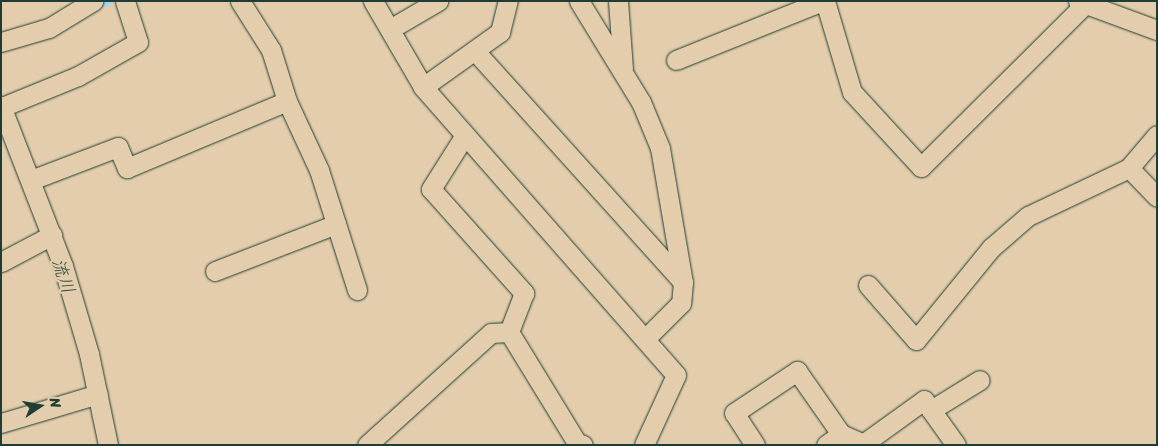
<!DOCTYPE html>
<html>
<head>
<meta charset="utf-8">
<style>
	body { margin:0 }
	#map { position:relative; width:1158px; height:446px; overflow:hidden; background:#e3cdac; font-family:Sriracha,"Klee One",sans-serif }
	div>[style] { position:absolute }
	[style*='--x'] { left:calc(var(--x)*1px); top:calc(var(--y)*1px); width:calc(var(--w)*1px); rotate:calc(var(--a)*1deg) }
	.stream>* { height:5px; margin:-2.5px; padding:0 2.5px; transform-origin:2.5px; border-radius:2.5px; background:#98d9fa }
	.roads { filter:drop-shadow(0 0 1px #1f3d34) drop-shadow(0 0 1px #1f3d34) }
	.minor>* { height:19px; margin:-9.5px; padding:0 9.5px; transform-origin:9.5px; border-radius:9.5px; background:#e3cdac }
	span { translate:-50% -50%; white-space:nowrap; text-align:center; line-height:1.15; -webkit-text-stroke:4.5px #e3cdac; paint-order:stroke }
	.water-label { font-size:18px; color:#25453e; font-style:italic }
	.frame { position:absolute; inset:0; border:2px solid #1f3d34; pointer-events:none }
	.north { position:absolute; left:15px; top:381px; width:50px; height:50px; -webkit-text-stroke:4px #e3cdac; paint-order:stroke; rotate:78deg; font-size:14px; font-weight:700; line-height:20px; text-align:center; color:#1f3d34 }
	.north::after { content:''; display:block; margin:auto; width:18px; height:22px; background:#1f3d34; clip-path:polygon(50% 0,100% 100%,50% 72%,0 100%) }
</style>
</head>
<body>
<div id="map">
	<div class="stream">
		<div style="--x:96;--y:7;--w:15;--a:-23"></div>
	</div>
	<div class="roads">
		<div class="minor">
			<div style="--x:373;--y:1;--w:99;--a:59.8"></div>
			<div style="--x:423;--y:87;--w:383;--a:48.7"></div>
			<div style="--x:676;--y:375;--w:77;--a:114.6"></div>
			<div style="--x:579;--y:1;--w:119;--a:58.5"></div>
			<div style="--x:641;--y:102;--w:50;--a:67.6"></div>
			<div style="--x:660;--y:148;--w:136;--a:80.3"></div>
			<div style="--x:618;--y:1;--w:68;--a:85.8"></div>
			<div style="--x:825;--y:1;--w:95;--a:73.5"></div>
			<div style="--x:852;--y:92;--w:102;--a:47.4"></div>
			<div style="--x:921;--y:167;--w:228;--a:-44.8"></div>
			<div style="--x:1078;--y:1;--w:84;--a:20.2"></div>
			<div style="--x:390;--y:29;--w:56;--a:-30.3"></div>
			<div style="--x:1;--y:42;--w:50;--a:-16.3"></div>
			<div style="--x:49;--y:28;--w:52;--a:-31.5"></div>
			<div style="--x:475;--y:51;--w:311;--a:48"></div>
			<div style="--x:683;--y:282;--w:21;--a:95"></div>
			<div style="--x:681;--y:303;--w:51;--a:135"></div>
			<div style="--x:676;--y:60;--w:158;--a:-21.9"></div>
			<div style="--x:423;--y:87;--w:95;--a:-35.5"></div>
			<div style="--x:500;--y:32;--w:32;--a:-76"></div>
			<div style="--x:287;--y:101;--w:76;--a:65.1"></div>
			<div style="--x:319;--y:170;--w:126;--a:72.4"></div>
			<div style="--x:1;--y:106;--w:172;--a:68.8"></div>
			<div style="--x:63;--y:266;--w:92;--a:73.5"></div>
			<div style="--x:89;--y:354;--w:93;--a:78.2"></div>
			<div style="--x:2;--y:107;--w:82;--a:-22.2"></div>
			<div style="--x:78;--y:76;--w:69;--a:-29.5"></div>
			<div style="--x:138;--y:42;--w:43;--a:-107.6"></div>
			<div style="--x:465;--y:135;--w:64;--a:122.2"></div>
			<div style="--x:431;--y:189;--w:140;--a:48.2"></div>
			<div style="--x:524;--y:293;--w:42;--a:111"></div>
			<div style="--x:509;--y:332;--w:130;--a:58.5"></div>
			<div style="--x:577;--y:443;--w:6;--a:18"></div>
			<div style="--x:1129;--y:168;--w:40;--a:46"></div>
			<div style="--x:31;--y:180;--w:93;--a:-20.8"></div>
			<div style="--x:118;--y:147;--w:23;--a:67"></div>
			<div style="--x:127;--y:168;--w:173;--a:-22.7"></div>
			<div style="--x:287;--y:101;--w:53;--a:-107.4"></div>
			<div style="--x:271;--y:50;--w:58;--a:-122.3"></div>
			<div style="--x:1;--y:262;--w:58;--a:-27.9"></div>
			<div style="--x:215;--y:271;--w:130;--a:-21.2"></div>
			<div style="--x:868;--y:285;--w:73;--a:48.9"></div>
			<div style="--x:916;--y:340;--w:119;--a:-50.8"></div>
			<div style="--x:991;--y:248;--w:49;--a:-40.9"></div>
			<div style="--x:1028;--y:216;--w:112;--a:-25.4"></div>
			<div style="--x:1129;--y:168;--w:43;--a:-49.7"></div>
			<div style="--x:1;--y:423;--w:101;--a:-16.6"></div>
			<div style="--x:367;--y:445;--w:167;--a:-42.1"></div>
			<div style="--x:491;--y:333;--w:18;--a:-3"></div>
			<div style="--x:755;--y:445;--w:38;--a:-123"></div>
			<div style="--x:734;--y:413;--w:76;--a:-33.7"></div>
			<div style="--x:797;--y:371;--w:77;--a:55.1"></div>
			<div style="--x:826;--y:445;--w:19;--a:-36"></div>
			<div style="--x:841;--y:434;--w:24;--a:24"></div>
			<div style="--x:863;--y:444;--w:75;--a:-35.8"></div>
			<div style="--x:924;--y:400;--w:12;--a:55"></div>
			<div style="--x:956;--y:445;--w:43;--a:-125.5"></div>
			<div style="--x:931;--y:410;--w:57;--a:-31.5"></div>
		</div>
	</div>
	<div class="water-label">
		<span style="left:63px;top:276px;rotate:71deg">流川</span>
	</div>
	<div class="frame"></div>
	<div class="north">N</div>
</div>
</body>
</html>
